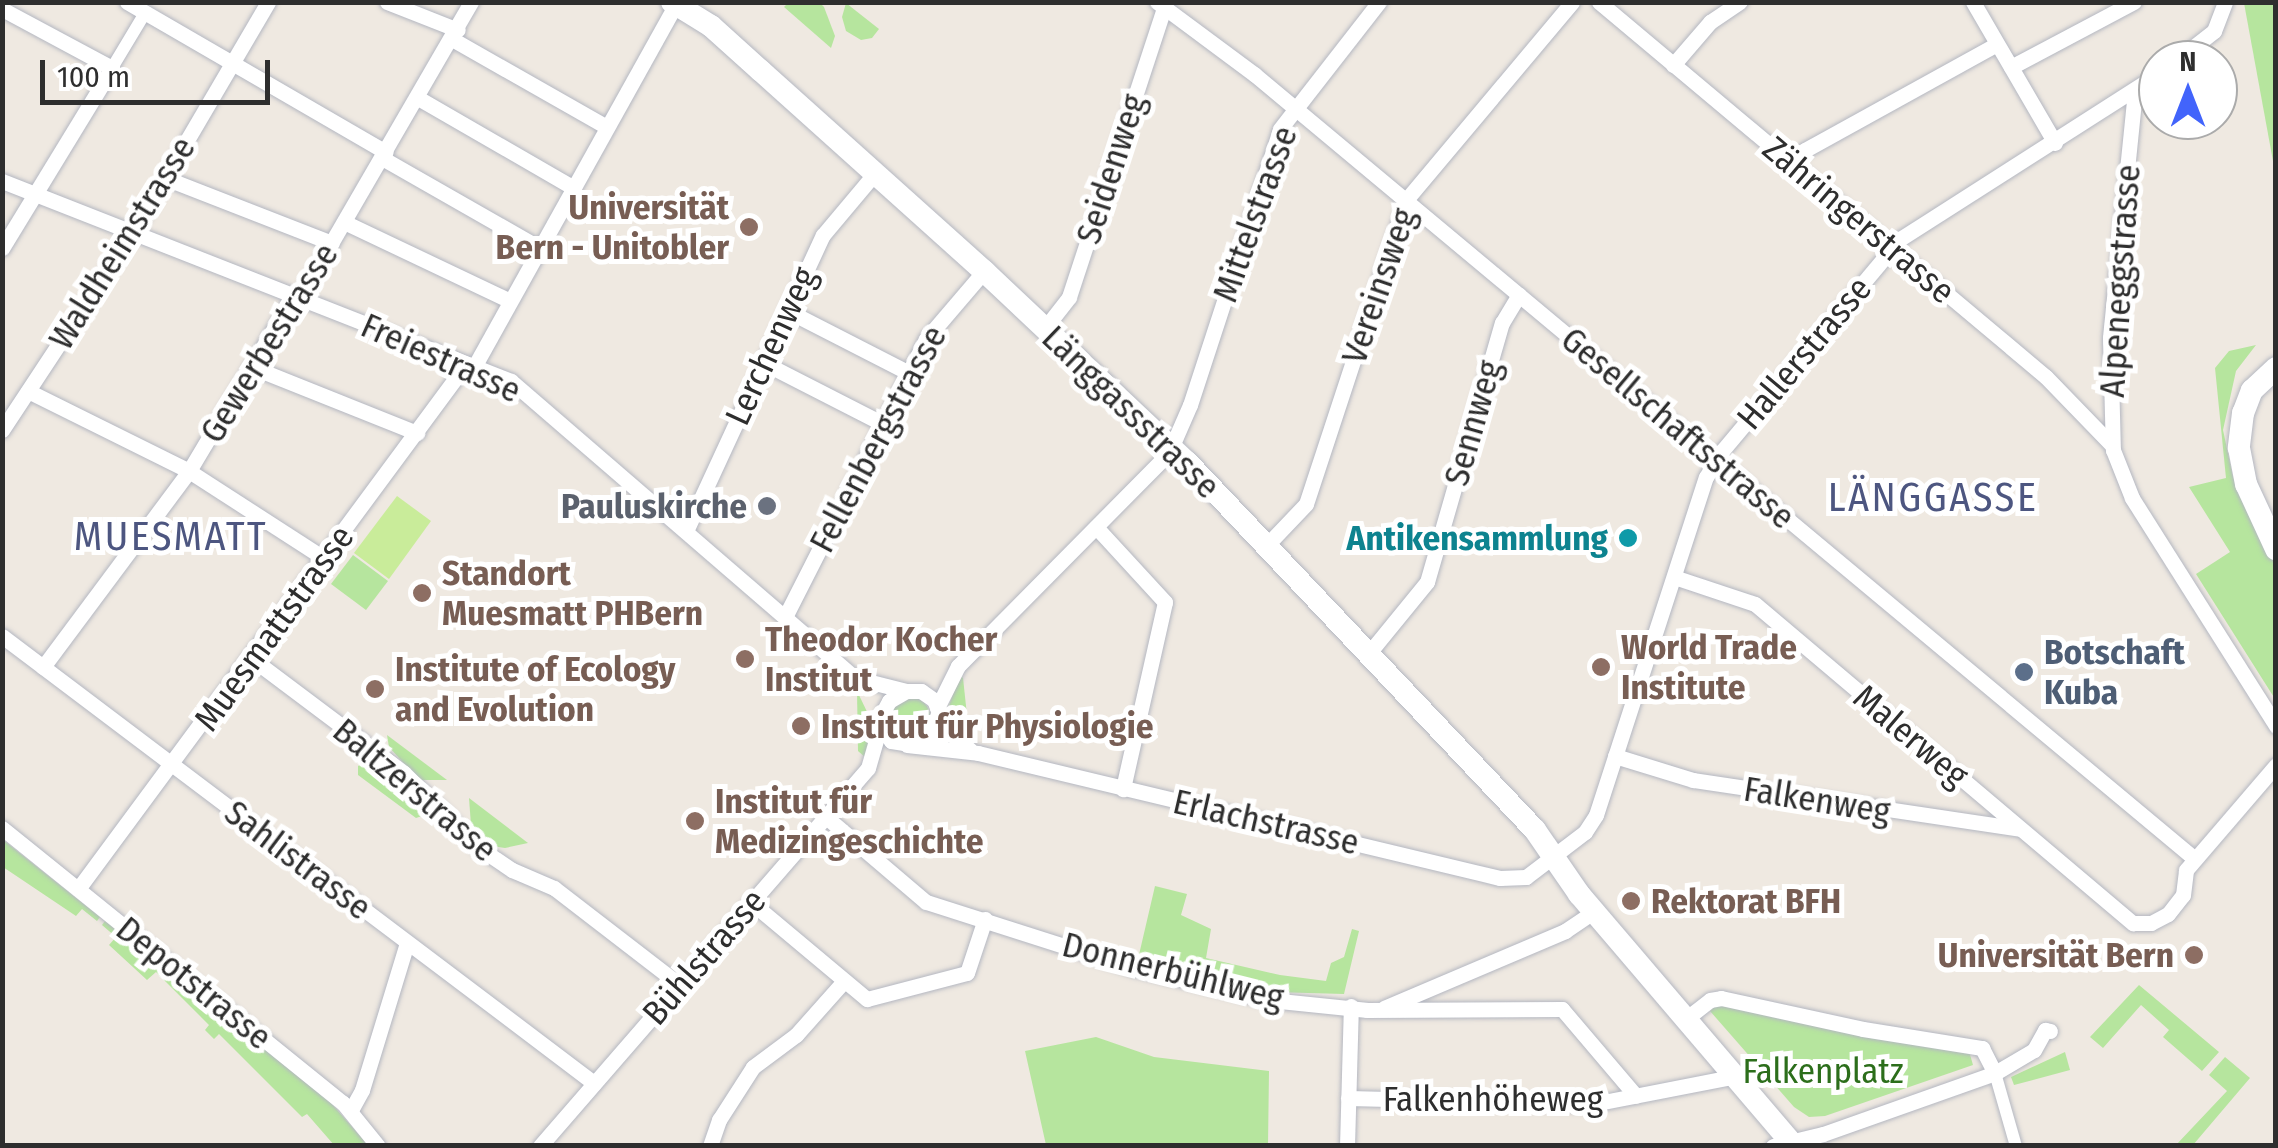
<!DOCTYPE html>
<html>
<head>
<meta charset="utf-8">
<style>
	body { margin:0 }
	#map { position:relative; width:2278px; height:1148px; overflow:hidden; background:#efe9e1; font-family:"Fira Sans Condensed",sans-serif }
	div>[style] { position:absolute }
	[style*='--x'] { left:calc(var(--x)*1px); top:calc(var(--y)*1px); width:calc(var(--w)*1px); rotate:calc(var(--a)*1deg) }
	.green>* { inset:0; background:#b6e59e }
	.round { border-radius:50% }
	.pitch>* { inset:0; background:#c9ec9a }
	.roads { filter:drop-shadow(0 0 2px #b4b7c1) drop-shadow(0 0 2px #b4b7c1) }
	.pedestrian>* { height:12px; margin:-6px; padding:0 6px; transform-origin:6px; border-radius:6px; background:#fff }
	.minor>* { height:15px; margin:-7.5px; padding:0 7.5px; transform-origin:7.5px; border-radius:7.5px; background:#fff }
	.secondary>* { height:22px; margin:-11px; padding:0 11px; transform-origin:11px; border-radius:11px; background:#fff }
	.dots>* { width:28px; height:28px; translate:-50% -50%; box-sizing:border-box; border:5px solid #fff; border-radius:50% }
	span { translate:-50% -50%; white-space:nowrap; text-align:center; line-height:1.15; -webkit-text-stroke:10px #fff; paint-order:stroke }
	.street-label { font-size:35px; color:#2e2e2e }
	.education-label { font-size:35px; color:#785e54; font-weight:700 }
	.right { translate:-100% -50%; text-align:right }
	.left { translate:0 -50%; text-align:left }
	.worship-label { font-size:35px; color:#5b616d; font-weight:700 }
	.culture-label { font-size:35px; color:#0d838f; font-weight:700 }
	.service-label { font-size:35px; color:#4e5e75; font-weight:700 }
	.park-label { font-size:35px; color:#2c6e1b }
	.quarter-label { font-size:40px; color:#4d5680; letter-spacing:2.5px }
	.frame { position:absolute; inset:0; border:5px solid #2e2e2e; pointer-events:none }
	.north { position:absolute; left:2138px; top:40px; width:100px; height:100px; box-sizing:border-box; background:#fff; border:2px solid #ababab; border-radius:50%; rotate:0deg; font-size:28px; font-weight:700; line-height:40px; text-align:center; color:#2e2e2e }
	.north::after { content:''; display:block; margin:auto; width:35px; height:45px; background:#4264fb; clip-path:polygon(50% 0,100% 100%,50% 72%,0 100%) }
	.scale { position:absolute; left:40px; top:60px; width:230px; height:45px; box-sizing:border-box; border:5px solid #2e2e2e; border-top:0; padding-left:12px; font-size:30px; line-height:35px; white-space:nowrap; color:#2e2e2e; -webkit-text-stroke:8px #fff; paint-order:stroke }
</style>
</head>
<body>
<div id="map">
	<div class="green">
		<div style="clip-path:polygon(789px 2px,820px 3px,824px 7px,835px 36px,831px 48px,784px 7px)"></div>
		<div style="clip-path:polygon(846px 3px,879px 29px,872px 38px,861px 40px,846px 31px,842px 17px)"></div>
		<div style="clip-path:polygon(2244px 3px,2275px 3px,2275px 172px)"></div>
		<div style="clip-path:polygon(2256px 345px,2236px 371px,2223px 430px,2233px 477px,2275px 551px,2275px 699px,2196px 574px,2230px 552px,2189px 487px,2226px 478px,2215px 368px,2229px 351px)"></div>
		<div style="clip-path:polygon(353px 555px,388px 581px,366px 610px,331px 584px)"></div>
		<div style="clip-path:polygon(960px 675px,963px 678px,970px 743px,954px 728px,947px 711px)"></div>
		<div style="clip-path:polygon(857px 691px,871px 720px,866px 758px,858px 751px)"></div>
		<div class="round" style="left:890px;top:697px;width:40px;height:40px"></div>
		<div style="clip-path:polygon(387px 735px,447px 780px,419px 780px,389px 747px)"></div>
		<div style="clip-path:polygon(369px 761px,386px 768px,421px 799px,425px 815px,416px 818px,358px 775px,358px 766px)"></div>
		<div style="clip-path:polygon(469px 798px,528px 843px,505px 848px,485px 845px,471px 825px)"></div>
		<div style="clip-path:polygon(2px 839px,100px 917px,97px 921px,82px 909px,76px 916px,3px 867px)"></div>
		<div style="clip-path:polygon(1155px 886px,1187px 894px,1181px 915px,1211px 929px,1206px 958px,1280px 975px,1326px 981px,1331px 963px,1344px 957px,1352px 929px,1359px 931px,1344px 994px,1272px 992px,1138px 959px)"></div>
		<div style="clip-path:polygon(105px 921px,331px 1103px,368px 1145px,334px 1145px,307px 1114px,302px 1117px,219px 1034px,214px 1039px,205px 1030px,209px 1025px,156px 972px,147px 980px,109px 945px,116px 937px,102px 925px)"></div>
		<div style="clip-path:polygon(2139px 985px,2219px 1052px,2202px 1071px,2163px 1037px,2169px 1030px,2141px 1005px,2103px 1048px,2090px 1037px)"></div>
		<div style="clip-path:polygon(1716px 1005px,1969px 1051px,1973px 1065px,1825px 1116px,1809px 1117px,1794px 1107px,1710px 1011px)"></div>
		<div style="clip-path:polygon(1096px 1037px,1154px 1057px,1269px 1071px,1268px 1145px,1046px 1145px,1025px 1051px)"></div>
		<div style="clip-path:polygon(2065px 1052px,2070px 1070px,2014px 1085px,2011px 1077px)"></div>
		<div style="clip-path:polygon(2225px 1057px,2250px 1078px,2193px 1145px,2176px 1145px,2227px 1091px,2209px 1075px)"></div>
	</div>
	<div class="pitch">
		<div style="clip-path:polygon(397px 496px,431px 521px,389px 579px,354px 553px)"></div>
	</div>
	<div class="roads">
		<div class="pedestrian">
			<div style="--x:112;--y:68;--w:64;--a:-59"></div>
			<div style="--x:1995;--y:1073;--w:76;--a:74"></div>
		</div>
		<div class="minor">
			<div style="--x:127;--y:2;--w:299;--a:30.1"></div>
			<div style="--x:387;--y:2;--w:76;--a:21.5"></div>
			<div style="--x:1157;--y:2;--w:121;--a:36.6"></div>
			<div style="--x:1254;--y:74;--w:1225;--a:39.84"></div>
			<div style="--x:1599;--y:2;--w:583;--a:39.99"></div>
			<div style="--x:2046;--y:377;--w:95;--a:45.9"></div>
			<div style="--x:1973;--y:2;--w:163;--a:59.8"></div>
			<div style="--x:2;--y:9;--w:125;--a:28.2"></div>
			<div style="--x:112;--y:68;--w:211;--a:121.4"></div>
			<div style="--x:452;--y:39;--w:178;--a:29.6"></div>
			<div style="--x:2177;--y:60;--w:47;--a:-38.1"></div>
			<div style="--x:2214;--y:31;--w:31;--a:-69"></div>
			<div style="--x:1673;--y:65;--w:57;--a:-49.3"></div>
			<div style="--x:1710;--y:22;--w:36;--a:-34"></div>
			<div style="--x:2011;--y:67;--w:139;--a:-27.9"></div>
			<div style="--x:2135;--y:91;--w:248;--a:95.8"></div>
			<div style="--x:2110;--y:338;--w:112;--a:88.5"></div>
			<div style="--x:2113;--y:450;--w:52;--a:68.4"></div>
			<div style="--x:2132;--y:498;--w:270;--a:57.7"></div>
			<div style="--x:418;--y:98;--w:180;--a:30"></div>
			<div style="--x:382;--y:158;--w:182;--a:29.7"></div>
			<div style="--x:1792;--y:163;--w:18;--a:-45"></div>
			<div style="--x:1805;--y:150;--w:219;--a:-28.9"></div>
			<div style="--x:165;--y:178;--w:179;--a:21.3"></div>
			<div style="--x:2;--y:181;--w:547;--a:21.45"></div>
			<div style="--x:511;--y:381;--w:454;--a:40.8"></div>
			<div style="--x:855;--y:678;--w:53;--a:14.3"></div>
			<div style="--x:344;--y:222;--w:184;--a:25.4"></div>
			<div style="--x:788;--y:311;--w:136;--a:27.1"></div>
			<div style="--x:1045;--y:328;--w:39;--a:-52"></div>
			<div style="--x:1069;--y:297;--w:311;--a:-71.8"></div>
			<div style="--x:764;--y:363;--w:134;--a:27.1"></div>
			<div style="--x:252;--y:367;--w:178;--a:21.8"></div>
			<div style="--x:474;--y:367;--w:418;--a:-60.9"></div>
			<div style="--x:28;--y:391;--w:180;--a:26.4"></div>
			<div style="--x:189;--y:471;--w:162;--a:32.9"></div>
			<div style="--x:2;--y:430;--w:249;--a:-56.6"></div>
			<div style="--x:139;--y:222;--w:255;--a:-59.6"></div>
			<div style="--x:1096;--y:527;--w:102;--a:47.4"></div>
			<div style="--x:1165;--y:602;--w:192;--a:102.7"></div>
			<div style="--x:686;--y:531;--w:326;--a:-65.2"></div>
			<div style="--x:823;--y:235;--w:81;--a:-50"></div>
			<div style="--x:1266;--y:546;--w:58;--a:-46.4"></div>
			<div style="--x:1306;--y:504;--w:320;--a:-71.8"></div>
			<div style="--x:1406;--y:200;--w:258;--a:-50"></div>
			<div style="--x:1674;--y:577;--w:85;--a:18.4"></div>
			<div style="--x:1755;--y:604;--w:495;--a:40.2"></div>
			<div style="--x:2133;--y:923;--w:18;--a:0"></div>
			<div style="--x:2151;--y:923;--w:19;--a:-28"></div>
			<div style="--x:2168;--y:914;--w:24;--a:-52"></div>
			<div style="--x:2183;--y:895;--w:25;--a:-83"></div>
			<div style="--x:2186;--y:870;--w:138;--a:-49.4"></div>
			<div style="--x:785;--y:617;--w:312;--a:-63.1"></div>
			<div style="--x:926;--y:339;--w:89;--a:-49.5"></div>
			<div style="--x:2;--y:636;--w:742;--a:37.06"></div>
			<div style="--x:1369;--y:653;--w:92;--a:-50.8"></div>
			<div style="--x:1427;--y:582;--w:270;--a:-73.9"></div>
			<div style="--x:1502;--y:323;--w:33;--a:-59"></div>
			<div style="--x:251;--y:658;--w:191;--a:36.9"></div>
			<div style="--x:404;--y:773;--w:105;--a:45"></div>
			<div style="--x:478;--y:847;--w:41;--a:34.1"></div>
			<div style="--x:512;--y:870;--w:46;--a:23.2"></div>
			<div style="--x:554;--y:888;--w:159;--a:37.6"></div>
			<div style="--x:43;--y:667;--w:244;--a:-53.3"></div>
			<div style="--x:189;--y:471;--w:190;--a:-59.2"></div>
			<div style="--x:286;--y:308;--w:25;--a:-45"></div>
			<div style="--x:304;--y:290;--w:333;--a:-59.9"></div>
			<div style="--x:937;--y:708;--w:47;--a:-63.4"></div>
			<div style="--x:958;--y:666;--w:300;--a:-45.3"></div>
			<div style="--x:1169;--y:453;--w:52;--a:-66.4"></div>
			<div style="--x:1190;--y:405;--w:290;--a:-71.9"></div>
			<div style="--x:1280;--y:129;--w:161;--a:-52.1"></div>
			<div style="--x:938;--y:714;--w:22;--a:112"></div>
			<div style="--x:930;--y:734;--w:22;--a:153"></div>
			<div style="--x:910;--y:744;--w:19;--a:-171"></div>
			<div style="--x:891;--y:741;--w:16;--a:-125"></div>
			<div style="--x:882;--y:728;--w:16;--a:-86"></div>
			<div style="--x:883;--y:712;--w:13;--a:-61"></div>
			<div style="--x:889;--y:701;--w:20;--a:-30"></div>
			<div style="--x:906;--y:691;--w:15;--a:0"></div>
			<div style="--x:921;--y:691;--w:16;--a:35"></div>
			<div style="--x:934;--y:700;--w:31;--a:68"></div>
			<div style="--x:946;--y:729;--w:32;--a:41"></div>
			<div style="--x:907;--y:745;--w:71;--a:6.4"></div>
			<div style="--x:978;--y:753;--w:537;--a:13.47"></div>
			<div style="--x:1500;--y:878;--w:26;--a:-2"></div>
			<div style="--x:1526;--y:877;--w:74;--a:-37.3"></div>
			<div style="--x:1585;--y:832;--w:20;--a:-57"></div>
			<div style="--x:1596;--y:815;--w:355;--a:-72"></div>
			<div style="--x:1706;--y:477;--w:31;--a:-58"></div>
			<div style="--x:1722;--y:451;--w:277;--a:-50"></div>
			<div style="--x:1900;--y:239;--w:306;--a:-32.6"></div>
			<div style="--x:1615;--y:756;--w:82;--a:17.1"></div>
			<div style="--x:1693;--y:780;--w:330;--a:8.5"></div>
			<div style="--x:826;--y:817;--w:131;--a:40.4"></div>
			<div style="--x:926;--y:902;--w:217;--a:17.7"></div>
			<div style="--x:1133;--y:968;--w:141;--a:13.1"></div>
			<div style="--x:1270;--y:1000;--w:98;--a:5.9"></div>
			<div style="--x:1367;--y:1010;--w:195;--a:-0.3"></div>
			<div style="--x:1562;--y:1009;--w:114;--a:49.6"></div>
			<div style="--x:2;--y:828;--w:438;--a:38.9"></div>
			<div style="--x:343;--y:1103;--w:55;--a:50.9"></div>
			<div style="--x:78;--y:889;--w:653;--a:-53.53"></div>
			<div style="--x:752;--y:903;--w:150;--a:39.9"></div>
			<div style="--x:867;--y:999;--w:103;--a:-14.6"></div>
			<div style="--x:967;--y:973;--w:57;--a:-71.6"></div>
			<div style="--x:1384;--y:1008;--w:197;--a:-23"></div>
			<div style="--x:1565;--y:931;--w:36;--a:-34"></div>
			<div style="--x:1687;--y:1018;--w:29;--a:-38"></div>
			<div style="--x:1710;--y:1000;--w:11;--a:-10"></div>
			<div style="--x:1721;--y:998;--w:145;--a:12.3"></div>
			<div style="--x:1863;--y:1029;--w:121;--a:9.1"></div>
			<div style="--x:1982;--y:1048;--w:28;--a:63"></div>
			<div style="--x:1348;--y:1098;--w:245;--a:1.4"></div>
			<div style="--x:1593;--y:1104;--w:147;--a:-11"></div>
			<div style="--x:351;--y:1110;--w:23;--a:-61"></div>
			<div style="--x:362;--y:1090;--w:154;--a:-73"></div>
			<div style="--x:540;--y:1146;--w:500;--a:-49.05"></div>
			<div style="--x:868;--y:768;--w:47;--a:-73.9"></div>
			<div style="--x:710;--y:1146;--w:28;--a:-71"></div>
			<div style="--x:719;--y:1120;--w:63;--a:-57.3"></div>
			<div style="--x:753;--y:1067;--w:54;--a:-36.7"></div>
			<div style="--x:796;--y:1035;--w:71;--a:-48.4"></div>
			<div style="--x:1347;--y:1146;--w:140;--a:-88.4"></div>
			<div style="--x:1773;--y:1146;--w:51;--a:-13.5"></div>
			<div style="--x:1823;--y:1134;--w:182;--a:-19.5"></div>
			<div style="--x:1995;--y:1073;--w:45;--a:-30.5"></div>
			<div style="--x:2034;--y:1050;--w:23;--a:-61"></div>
			<div style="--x:2045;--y:1030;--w:5;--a:11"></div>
		</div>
		<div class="secondary">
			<div style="--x:672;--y:2;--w:46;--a:31.6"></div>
			<div style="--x:711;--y:26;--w:67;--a:42"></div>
			<div style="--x:761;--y:71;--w:300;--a:41.9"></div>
			<div style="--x:984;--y:271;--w:279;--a:43.3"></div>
			<div style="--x:1187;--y:462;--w:506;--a:46.6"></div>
			<div style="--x:1535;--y:830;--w:78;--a:55.5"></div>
			<div style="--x:1579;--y:894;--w:331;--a:49.5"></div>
			<div style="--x:2276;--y:368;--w:33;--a:137"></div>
			<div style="--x:2252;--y:390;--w:25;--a:111"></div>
			<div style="--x:2243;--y:413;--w:35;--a:97"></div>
			<div style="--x:2239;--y:448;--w:37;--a:79"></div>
			<div style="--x:2246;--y:484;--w:72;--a:65.2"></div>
		</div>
	</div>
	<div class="dots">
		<div style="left:749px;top:227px;background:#8d6e63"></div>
		<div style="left:767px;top:506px;background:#6b7280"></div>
		<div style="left:1628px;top:538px;background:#0f9aa8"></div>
		<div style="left:422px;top:593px;background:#8d6e63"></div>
		<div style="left:745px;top:659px;background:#8d6e63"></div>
		<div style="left:1601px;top:667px;background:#8d6e63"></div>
		<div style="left:2024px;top:672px;background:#5c6f8a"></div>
		<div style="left:375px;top:689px;background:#8d6e63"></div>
		<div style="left:801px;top:726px;background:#8d6e63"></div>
		<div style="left:695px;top:821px;background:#8d6e63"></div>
		<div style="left:1631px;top:901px;background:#8d6e63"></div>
		<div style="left:2194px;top:955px;background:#8d6e63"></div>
	</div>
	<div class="street-label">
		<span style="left:1111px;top:169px;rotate:-72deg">Seidenweg</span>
		<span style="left:1255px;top:214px;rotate:-70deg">Mittelstrasse</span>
		<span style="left:1859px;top:220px;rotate:40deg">Zähringerstrasse</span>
		<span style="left:122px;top:243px;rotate:-58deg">Waldheimstrasse</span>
		<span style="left:2120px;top:281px;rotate:-86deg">Alpeneggstrasse</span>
		<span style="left:1379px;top:286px;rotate:-71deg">Vereinsweg</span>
		<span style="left:269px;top:343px;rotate:-58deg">Gewerbestrasse</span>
		<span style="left:771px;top:346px;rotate:-65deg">Lerchenweg</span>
		<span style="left:1804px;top:353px;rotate:-50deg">Hallerstrasse</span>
		<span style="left:441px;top:358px;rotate:24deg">Freiestrasse</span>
		<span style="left:1131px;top:412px;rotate:44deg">Länggassstrasse</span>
		<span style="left:1473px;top:423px;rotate:-74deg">Sennweg</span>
		<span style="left:1678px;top:428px;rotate:40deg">Gesellschaftsstrasse</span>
		<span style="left:878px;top:439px;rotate:-62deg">Fellenbergstrasse</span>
		<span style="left:274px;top:628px;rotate:-54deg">Muesmattstrasse</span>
		<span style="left:1911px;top:736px;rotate:40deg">Malerweg</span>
		<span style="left:415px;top:790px;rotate:40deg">Baltzerstrasse</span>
		<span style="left:1817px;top:800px;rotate:9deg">Falkenweg</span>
		<span style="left:1266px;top:822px;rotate:13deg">Erlachstrasse</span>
		<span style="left:298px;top:860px;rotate:37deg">Sahlistrasse</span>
		<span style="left:704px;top:957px;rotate:-49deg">Bühlstrasse</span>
		<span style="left:1173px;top:971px;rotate:14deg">Donnerbühlweg</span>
		<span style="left:194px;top:983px;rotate:39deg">Depotstrasse</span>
		<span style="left:1493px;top:1099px">Falkenhöheweg</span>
	</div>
	<div class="education-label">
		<span class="right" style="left:729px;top:227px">Universität<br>Bern - Unitobler</span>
		<span class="left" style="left:442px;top:593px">Standort<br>Muesmatt PHBern</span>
		<span class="left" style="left:765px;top:659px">Theodor Kocher<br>Institut</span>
		<span class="left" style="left:1621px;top:667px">World Trade<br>Institute</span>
		<span class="left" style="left:395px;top:689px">Institute of Ecology<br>and Evolution</span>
		<span class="left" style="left:821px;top:726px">Institut für Physiologie</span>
		<span class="left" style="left:715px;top:821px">Institut für<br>Medizingeschichte</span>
		<span class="left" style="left:1651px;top:901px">Rektorat BFH</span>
		<span class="right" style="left:2174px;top:955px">Universität Bern</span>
	</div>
	<div class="worship-label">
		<span class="right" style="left:747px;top:506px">Pauluskirche</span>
	</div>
	<div class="culture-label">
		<span class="right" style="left:1608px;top:538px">Antikensammlung</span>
	</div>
	<div class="service-label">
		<span class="left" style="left:2044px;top:672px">Botschaft<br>Kuba</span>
	</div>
	<div class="park-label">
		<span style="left:1823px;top:1071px">Falkenplatz</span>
	</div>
	<div class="quarter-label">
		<span style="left:1933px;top:498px">LÄNGGASSE</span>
		<span style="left:171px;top:537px">MUESMATT</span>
	</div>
	<div class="frame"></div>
	<div class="north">N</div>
	<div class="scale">100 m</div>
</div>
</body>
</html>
